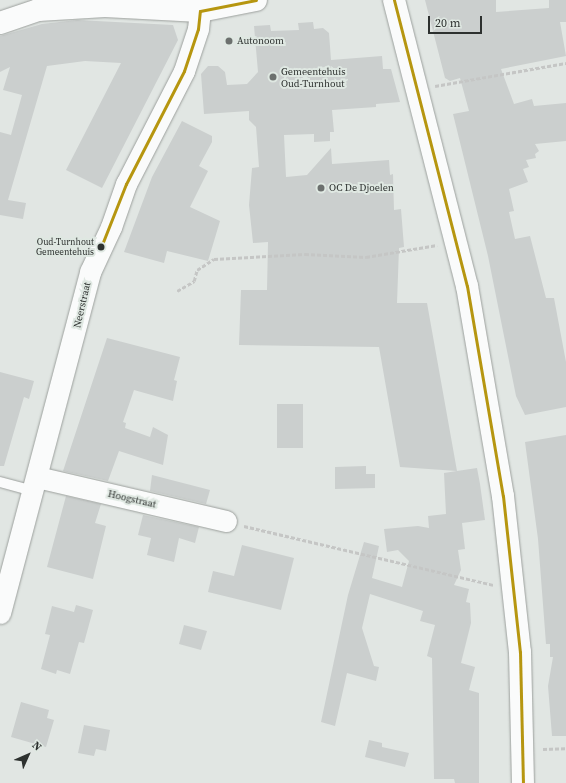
<!DOCTYPE html>
<html>
<head>
<meta charset="utf-8">
<style>
	body { margin:0 }
	#map { position:relative; width:566px; height:783px; overflow:hidden; background:#e1e6e3; font-family:"Source Serif 4",serif }
	div>[style] { position:absolute }
	[style*='--x'] { left:calc(var(--x)*1px); top:calc(var(--y)*1px); width:calc(var(--w)*1px); rotate:calc(var(--a)*1deg) }
	.building>* { inset:0; background:#cbcfce }
	.path>* { height:2.5px; margin-top:-1.25px; transform-origin:0; background:repeating-linear-gradient(90deg,#c5c6c5 0 4px,transparent 0 6px) }
	.roads { filter:drop-shadow(0 0 1px #9ca09d) drop-shadow(0 0 1px #9ca09d) }
	.lane>* { height:10px; margin:-5px; padding:0 5px; transform-origin:5px; border-radius:5px; background:#fafbfb }
	.street>* { height:21px; margin:-10.5px; padding:0 10.5px; transform-origin:10.5px; border-radius:10.5px; background:#fafbfb }
	.secondary>* { height:22px; margin:-11px; padding:0 11px; transform-origin:11px; border-radius:11px; background:#fafbfb }
	.primary>* { height:22px; margin:-11px; padding:0 11px; transform-origin:11px; border-radius:11px; background:#fafbfb }
	.bus-1>* { height:3px; margin:-1.5px; padding:0 1.5px; transform-origin:1.5px; border-radius:1.5px; background:#b69610 }
	.dots>* { width:11px; height:11px; translate:-50% -50%; box-sizing:border-box; border:2px solid #dfe8e2; border-radius:50% }
	span { translate:-50% -50%; white-space:nowrap; text-align:center; line-height:1.15; -webkit-text-stroke:4px #dfe8e2; paint-order:stroke }
	.bus-label { font-size:9px; color:#2d312f }
	.right { translate:-100% -50%; text-align:right }
	.poi-label { font-size:10px; color:#2d312f }
	.left { translate:0 -50%; text-align:left }
	.street-label { font-size:10px; color:#2d312f }
	.north { position:absolute; left:8px; top:735px; width:40px; height:40px; -webkit-text-stroke:3px #dfe8e2; paint-order:stroke; rotate:45deg; font-size:11px; font-weight:700; line-height:16px; text-align:center; color:#2d312f }
	.north::after { content:''; display:block; margin:auto; width:14px; height:18px; background:#2d312f; clip-path:polygon(50% 0,100% 100%,50% 72%,0 100%) }
	.scale { position:absolute; left:428px; top:16px; width:54px; height:18px; box-sizing:border-box; border:2px solid #2d312f; border-top:0; padding-left:5px; font-size:12px; line-height:14px; white-space:nowrap; color:#2d312f; -webkit-text-stroke:3px #dfe8e2; paint-order:stroke }
</style>
</head>
<body>
<div id="map">
	<div class="building">
		<div style="clip-path:polygon(425px 0,496px 0,496px 12px,549px 8px,549px 0,566px 0,566px 22px,560px 22px,566px 56px,501px 69px,514px 104px,532px 99px,534px 106px,566px 103px,566px 141px,535px 144px,539px 151px,535px 154px,536px 158px,526px 160px,529px 167px,523px 169px,528px 182px,509px 189px,514px 211px,509px 212px,515px 239px,530px 236px,546px 298px,554px 298px,566px 362px,566px 407px,525px 415px,516px 396px,488px 256px,453px 114px,469px 111px,460px 78px,450px 81px,445px 78px)"></div>
		<div style="clip-path:polygon(77px 20px,173px 25px,178px 40px,102px 188px,66px 170px,121px 63px,85px 61px,47px 66px,8px 200px,26px 203px,23px 219px,0 215px,0 132px,11px 135px,22px 95px,3px 90px,10px 67px,0 72px,0 36px,42px 24px)"></div>
		<div style="clip-path:polygon(313px 22px,314px 29px,323px 28px,329px 33px,331px 60px,382px 56px,383px 69px,391px 69px,400px 102px,376px 104px,376px 107px,332px 110px,334px 132px,330px 132px,330px 141px,314px 142px,314px 134px,284px 135px,286px 177px,307px 175px,331px 148px,332px 164px,389px 160px,390px 175px,393px 174px,394px 210px,401px 209px,404px 247px,399px 248px,397px 303px,427px 303px,457px 471px,477px 468px,480px 484px,485px 520px,462px 523px,465px 549px,458px 550px,461px 570px,454px 585px,469px 589px,466px 602px,470px 603px,471px 623px,461px 663px,475px 667px,469px 690px,479px 693px,479px 783px,455px 783px,454px 779px,434px 779px,432px 658px,427px 656px,435px 625px,420px 621px,423px 611px,370px 594px,362px 628px,374px 666px,379px 667px,376px 681px,347px 673px,335px 726px,321px 722px,348px 595px,364px 542px,379px 546px,372px 578px,402px 587px,409px 561px,398px 550px,387px 552px,384px 529px,418px 526px,429px 528px,428px 516px,446px 514px,444px 473px,457px 471px,400px 467px,379px 347px,239px 345px,241px 290px,267px 290px,268px 242px,253px 243px,249px 205px,252px 168px,259px 167px,256px 127px,249px 120px,249px 111px,204px 114px,201px 74px,208px 66px,218px 66px,225px 72px,227px 85px,247px 84px,258px 72px,254px 26px,270px 25px,271px 31px,299px 30px,298px 23px)"></div>
		<div style="clip-path:polygon(182px 121px,212px 136px,212px 142px,199px 166px,208px 171px,190px 207px,220px 221px,208px 261px,167px 251px,164px 263px,124px 252px,152px 177px)"></div>
		<div style="clip-path:polygon(107px 338px,180px 357px,174px 380px,177px 381px,173px 401px,134px 390px,123px 422px,126px 423px,125px 428px,150px 437px,153px 427px,168px 435px,163px 465px,119px 451px,108px 481px,63px 471px)"></div>
		<div style="clip-path:polygon(0 372px,34px 381px,29px 399px,24px 397px,4px 466px,0 466px)"></div>
		<div style="clip-path:polygon(277px 404px,303px 404px,303px 448px,277px 448px)"></div>
		<div style="clip-path:polygon(566px 435px,566px 736px,552px 736px,548px 686px,553px 657px,550px 657px,550px 644px,546px 644px,538px 539px,525px 442px)"></div>
		<div style="clip-path:polygon(366px 466px,366px 474px,375px 474px,375px 488px,335px 489px,335px 467px)"></div>
		<div style="clip-path:polygon(152px 475px,210px 490px,206px 504px,150px 491px)"></div>
		<div style="clip-path:polygon(66px 496px,101px 504px,95px 523px,106px 526px,93px 579px,47px 567px)"></div>
		<div style="clip-path:polygon(143px 515px,199px 527px,195px 543px,179px 538px,174px 562px,147px 555px,151px 538px,138px 535px)"></div>
		<div style="clip-path:polygon(242px 545px,294px 558px,281px 610px,208px 592px,213px 571px,234px 576px)"></div>
		<div style="clip-path:polygon(76px 605px,93px 610px,84px 643px,79px 642px,70px 674px,57px 670px,56px 674px,41px 669px,50px 635px,45px 634px,52px 606px,74px 612px)"></div>
		<div style="clip-path:polygon(184px 625px,207px 631px,201px 650px,179px 644px)"></div>
		<div style="clip-path:polygon(21px 702px,49px 710px,47px 718px,54px 720px,46px 747px,11px 737px)"></div>
		<div style="clip-path:polygon(84px 725px,110px 730px,106px 751px,96px 749px,94px 756px,78px 753px)"></div>
		<div style="clip-path:polygon(369px 740px,382px 743px,382px 747px,409px 753px,405px 767px,365px 757px)"></div>
	</div>
	<div class="path">
		<div style="--x:435;--y:86;--w:133;--a:-10"></div>
		<div style="--x:177;--y:291;--w:20;--a:-30"></div>
		<div style="--x:194;--y:281;--w:11;--a:-75"></div>
		<div style="--x:197;--y:270;--w:20;--a:-33"></div>
		<div style="--x:214;--y:259;--w:91;--a:-3.1"></div>
		<div style="--x:305;--y:254;--w:61;--a:2.8"></div>
		<div style="--x:366;--y:257;--w:72;--a:-9.6"></div>
		<div style="--x:244;--y:526;--w:256;--a:13.3"></div>
		<div style="--x:543;--y:749;--w:23;--a:-2"></div>
	</div>
	<div class="roads">
		<div class="lane">
			<div style="--x:0;--y:482;--w:34;--a:15"></div>
		</div>
		<div class="street">
			<div style="--x:37;--y:477;--w:194;--a:13.1"></div>
			<div style="--x:0;--y:613;--w:353;--a:-75.2"></div>
			<div style="--x:90;--y:272;--w:50;--a:-65"></div>
			<div style="--x:111;--y:227;--w:46;--a:-70.8"></div>
			<div style="--x:126;--y:184;--w:127;--a:-62.8"></div>
			<div style="--x:184;--y:71;--w:44;--a:-71.6"></div>
			<div style="--x:198;--y:29;--w:18;--a:-84"></div>
		</div>
		<div class="secondary">
			<div style="--x:0;--y:23;--w:40;--a:-18.9"></div>
			<div style="--x:38;--y:10;--w:67;--a:-3.4"></div>
			<div style="--x:105;--y:6;--w:95;--a:3"></div>
			<div style="--x:200;--y:11;--w:57;--a:-11.1"></div>
		</div>
		<div class="primary">
			<div style="--x:394;--y:0;--w:295;--a:75.7"></div>
			<div style="--x:467;--y:286;--w:213;--a:80.3"></div>
			<div style="--x:503;--y:496;--w:157;--a:83.8"></div>
			<div style="--x:520;--y:652;--w:131;--a:88.7"></div>
		</div>
	</div>
	<div class="bus-1">
		<div style="--x:394;--y:0;--w:295;--a:75.7"></div>
		<div style="--x:467;--y:286;--w:213;--a:80.3"></div>
		<div style="--x:503;--y:496;--w:157;--a:83.8"></div>
		<div style="--x:520;--y:652;--w:131;--a:88.7"></div>
		<div style="--x:101;--y:247;--w:68;--a:-68.4"></div>
		<div style="--x:126;--y:184;--w:127;--a:-62.8"></div>
		<div style="--x:184;--y:71;--w:44;--a:-71.6"></div>
		<div style="--x:198;--y:29;--w:18;--a:-84"></div>
		<div style="--x:200;--y:11;--w:57;--a:-11.1"></div>
	</div>
	<div class="dots">
		<div style="left:229px;top:41px;background:#6c706e"></div>
		<div style="left:273px;top:77px;background:#6c706e"></div>
		<div style="left:321px;top:188px;background:#6c706e"></div>
		<div style="left:101px;top:247px;background:#2d312f"></div>
	</div>
	<div class="bus-label">
		<span class="right" style="left:94px;top:247px">Oud-Turnhout<br>Gemeentehuis</span>
	</div>
	<div class="poi-label">
		<span class="left" style="left:237px;top:41px">Autonoom</span>
		<span class="left" style="left:281px;top:77px">Gemeentehuis<br>Oud-Turnhout</span>
		<span class="left" style="left:329px;top:188px">OC De Djoelen</span>
	</div>
	<div class="street-label">
		<span style="left:82px;top:305px;rotate:-77deg">Neerstraat</span>
		<span style="left:132px;top:499px;rotate:13deg">Hoogstraat</span>
	</div>
	<div class="north">N</div>
	<div class="scale">20 m</div>
</div>
</body>
</html>
